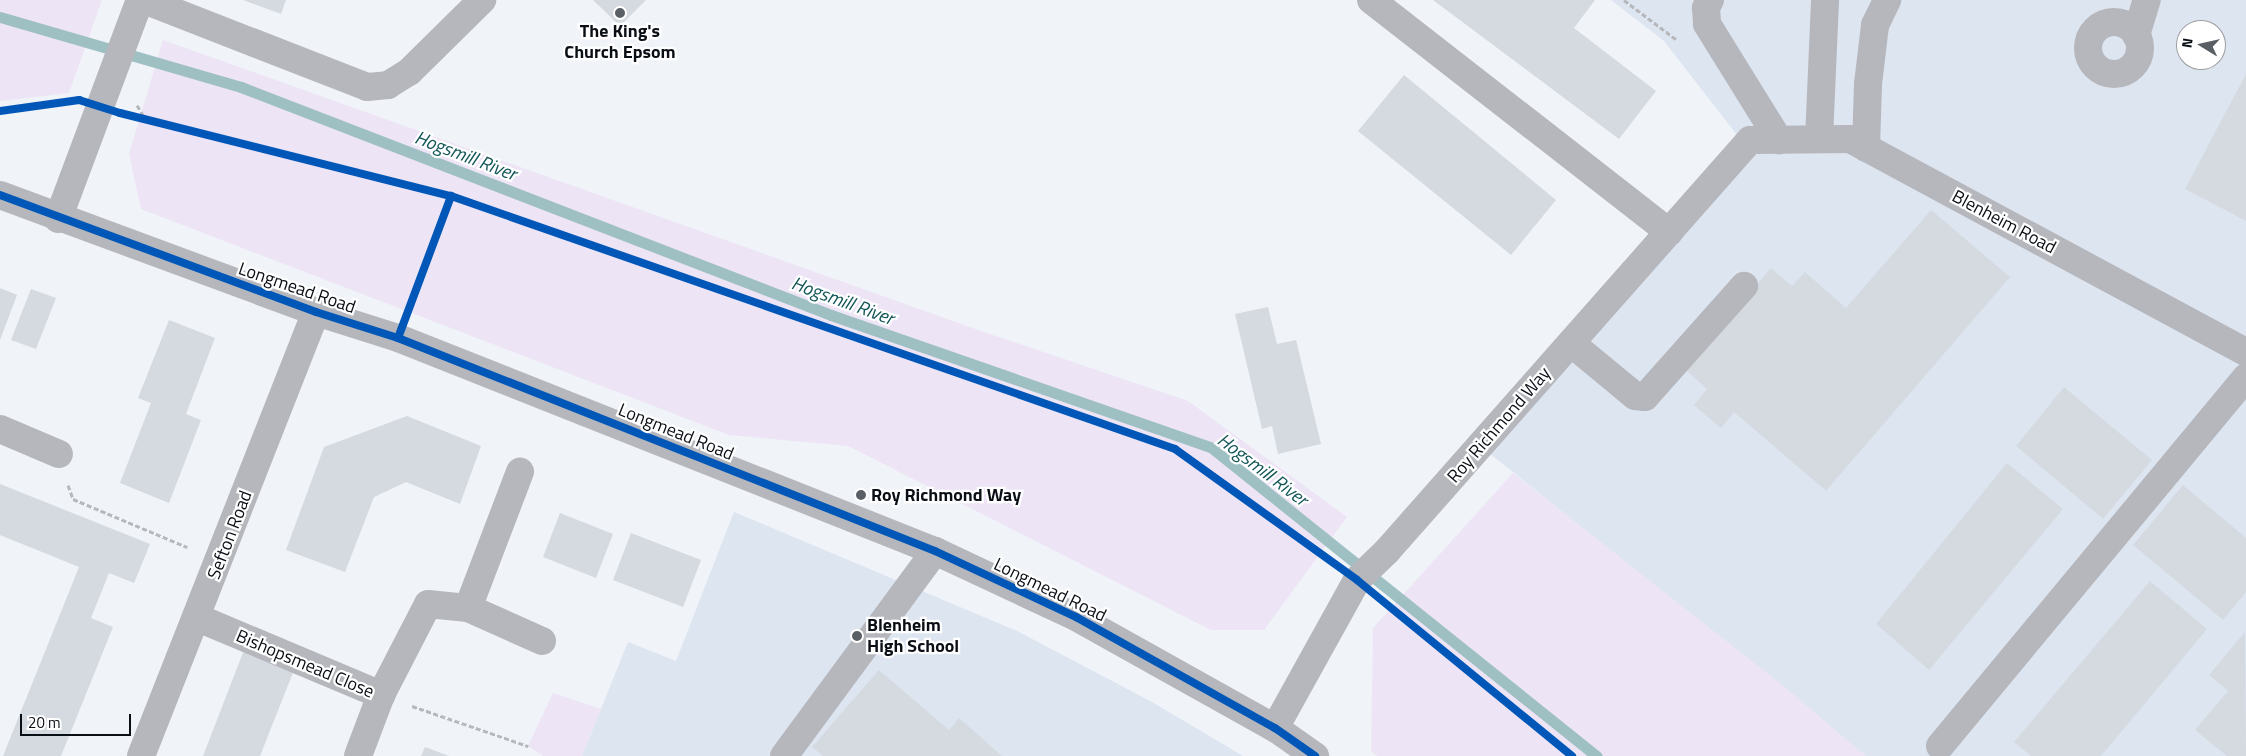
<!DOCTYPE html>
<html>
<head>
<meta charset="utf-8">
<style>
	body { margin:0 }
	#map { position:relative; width:2246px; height:756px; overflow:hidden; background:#f0f3f8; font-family:"Titillium Web",sans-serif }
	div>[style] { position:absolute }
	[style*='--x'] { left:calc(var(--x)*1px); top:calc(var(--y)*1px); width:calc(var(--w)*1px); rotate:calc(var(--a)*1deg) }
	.built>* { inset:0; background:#dde5f1 }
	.green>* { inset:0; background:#ede4f6 }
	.stream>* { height:11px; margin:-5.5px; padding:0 5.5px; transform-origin:5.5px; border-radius:5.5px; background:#9ec0c2 }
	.building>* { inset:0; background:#d4dae0 }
	.path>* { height:3px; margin-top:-1.5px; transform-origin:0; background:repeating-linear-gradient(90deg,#b7b8bc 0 5px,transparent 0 7.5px) }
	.minor>* { height:28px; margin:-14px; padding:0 14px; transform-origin:14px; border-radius:14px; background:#b6b7bc }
	.minor>.ring { margin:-14px; padding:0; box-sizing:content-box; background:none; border:28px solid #b6b7bc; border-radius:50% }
	.cycleway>* { height:8px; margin:-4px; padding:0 4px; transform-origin:4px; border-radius:4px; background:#0057b8 }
	.dots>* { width:14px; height:14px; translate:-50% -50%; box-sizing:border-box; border:2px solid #fff; border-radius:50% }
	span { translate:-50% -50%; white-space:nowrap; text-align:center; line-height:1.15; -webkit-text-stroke:4.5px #fff; paint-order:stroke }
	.poi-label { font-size:18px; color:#0a0f16; font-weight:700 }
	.left { translate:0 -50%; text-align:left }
	.street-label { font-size:18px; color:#0a0f16 }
	.water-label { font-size:19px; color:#125657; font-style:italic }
	.north { position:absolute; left:2176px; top:20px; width:50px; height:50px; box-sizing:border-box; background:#fff; border:1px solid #9d9fa2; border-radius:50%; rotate:279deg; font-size:14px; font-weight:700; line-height:20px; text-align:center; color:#0a0f16 }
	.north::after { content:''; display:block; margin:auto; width:18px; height:22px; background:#5a5f65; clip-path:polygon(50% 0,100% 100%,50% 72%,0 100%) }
	.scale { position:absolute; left:20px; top:714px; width:111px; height:22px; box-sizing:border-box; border:2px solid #0a0f16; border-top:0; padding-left:6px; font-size:15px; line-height:18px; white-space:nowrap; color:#0a0f16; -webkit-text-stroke:4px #fff; paint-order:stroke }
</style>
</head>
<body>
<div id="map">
	<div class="built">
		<div style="clip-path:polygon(evenodd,1611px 0,2246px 0,2246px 756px,1866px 756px,1473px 440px,1737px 135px,1664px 41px,1611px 0,2186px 30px,2216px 30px,2216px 60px,2186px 60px,2186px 30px)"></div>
		<div style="clip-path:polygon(734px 512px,1017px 631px,1152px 702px,1243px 756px,582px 756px,628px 642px,676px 661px)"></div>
	</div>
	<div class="green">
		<div style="clip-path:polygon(0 0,102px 0,69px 93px,0 101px)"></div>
		<div style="clip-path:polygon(163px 40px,981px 331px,1188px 401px,1347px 517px,1264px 630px,1211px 630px,848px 446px,729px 435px,141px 209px,129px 154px)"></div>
		<div style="clip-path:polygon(1513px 473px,1781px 684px,1866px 756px,1377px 756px,1371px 751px,1373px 628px)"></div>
		<div style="clip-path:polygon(553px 693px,601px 709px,582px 756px,543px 756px,528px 746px)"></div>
	</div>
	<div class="stream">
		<div style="--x:0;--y:17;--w:251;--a:16.2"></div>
		<div style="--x:241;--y:87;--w:633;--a:21.13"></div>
		<div style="--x:831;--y:315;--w:404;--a:19.2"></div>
		<div style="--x:1212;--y:448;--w:493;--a:38.7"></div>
	</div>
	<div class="building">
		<div style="clip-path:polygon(243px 0,286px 0,281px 14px)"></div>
		<div style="clip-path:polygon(593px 0,646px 0,620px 26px)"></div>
		<div style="clip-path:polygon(1433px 0,1595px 0,1574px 28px,1656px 91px,1619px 139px)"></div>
		<div style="clip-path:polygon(2246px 74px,2246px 221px,2185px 189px)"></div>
		<div style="clip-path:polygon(1404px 75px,1556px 200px,1511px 255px,1358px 131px)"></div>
		<div style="clip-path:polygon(1931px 210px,2010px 277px,1826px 491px,1734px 412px,1721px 428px,1694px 405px,1707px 389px,1685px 369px,1771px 268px,1792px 286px,1805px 272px,1846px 308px)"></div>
		<div style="clip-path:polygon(0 288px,17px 295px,0 340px)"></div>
		<div style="clip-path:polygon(31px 289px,56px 298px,36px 349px,11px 340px)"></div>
		<div style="clip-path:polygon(1268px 307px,1277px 344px,1296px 340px,1321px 444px,1278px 454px,1272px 426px,1262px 429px,1235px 314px)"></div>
		<div style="clip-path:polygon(169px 320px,215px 338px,186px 414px,201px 420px,169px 503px,120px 483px,151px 403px,138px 398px)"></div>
		<div style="clip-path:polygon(2064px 387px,2152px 460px,2103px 519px,2016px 446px)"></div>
		<div style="clip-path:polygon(407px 416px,481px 446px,460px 504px,406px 482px,374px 497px,345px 572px,286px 550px,324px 447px)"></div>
		<div style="clip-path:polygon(2007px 463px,2063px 509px,1929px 670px,1876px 624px)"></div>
		<div style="clip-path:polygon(0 484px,150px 544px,134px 583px,109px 573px,91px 618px,113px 627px,61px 756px,3px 756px,79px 567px,0 535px)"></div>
		<div style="clip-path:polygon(2183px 485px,2246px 538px,2246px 592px,2223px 620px,2133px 545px)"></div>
		<div style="clip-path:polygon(560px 513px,613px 534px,596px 578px,543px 557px)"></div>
		<div style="clip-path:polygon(631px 533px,701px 560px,683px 607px,613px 580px)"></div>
		<div style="clip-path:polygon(2150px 581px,2207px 629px,2101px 756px,2031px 756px,2014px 742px)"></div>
		<div style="clip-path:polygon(2245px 632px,2246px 756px,2227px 756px,2195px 730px,2228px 691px,2209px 675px)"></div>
		<div style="clip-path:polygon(244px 650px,294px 670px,260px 756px,203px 756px)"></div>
		<div style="clip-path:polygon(879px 670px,949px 730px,959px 718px,1002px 756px,823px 756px,812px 747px)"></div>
		<div style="clip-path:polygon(425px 747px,449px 756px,421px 756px)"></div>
	</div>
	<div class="path">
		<div style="--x:1624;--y:0;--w:66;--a:37"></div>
		<div style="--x:137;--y:105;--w:17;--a:59"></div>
		<div style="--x:68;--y:485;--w:15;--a:70"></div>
		<div style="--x:73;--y:499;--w:124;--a:22.8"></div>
		<div style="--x:412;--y:706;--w:123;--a:19"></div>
	</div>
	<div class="minor">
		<div style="--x:144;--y:0;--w:239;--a:21.3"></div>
		<div style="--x:367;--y:87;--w:21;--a:-5"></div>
		<div style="--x:388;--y:85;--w:25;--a:-32"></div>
		<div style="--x:409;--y:72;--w:103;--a:-44.6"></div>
		<div style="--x:1371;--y:0;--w:378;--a:37.9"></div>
		<div style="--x:1710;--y:0;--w:9;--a:117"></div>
		<div style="--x:1706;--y:8;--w:16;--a:86"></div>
		<div style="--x:1707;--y:24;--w:137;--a:58.2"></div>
		<div class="ring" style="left:2088px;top:22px;width:24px;height:24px"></div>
		<div style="--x:2136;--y:35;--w:37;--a:-73"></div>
		<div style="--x:1819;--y:139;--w:139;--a:-87.5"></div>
		<div style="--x:1866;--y:148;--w:64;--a:-88.2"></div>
		<div style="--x:1868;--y:84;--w:59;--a:-83.2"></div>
		<div style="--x:1875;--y:25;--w:28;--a:-64"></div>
		<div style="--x:0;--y:195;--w:337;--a:20.3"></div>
		<div style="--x:316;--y:312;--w:86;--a:17.6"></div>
		<div style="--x:398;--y:338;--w:578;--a:21.64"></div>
		<div style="--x:935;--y:551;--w:156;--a:25.1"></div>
		<div style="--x:1076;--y:617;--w:228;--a:29.2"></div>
		<div style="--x:1275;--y:728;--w:49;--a:35"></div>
		<div style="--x:58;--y:219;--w:234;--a:-69.5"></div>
		<div style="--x:1571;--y:343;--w:83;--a:39.6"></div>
		<div style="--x:1635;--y:396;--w:10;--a:6"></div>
		<div style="--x:1645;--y:397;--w:149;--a:-48.3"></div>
		<div style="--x:0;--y:429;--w:64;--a:23"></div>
		<div style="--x:468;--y:608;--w:81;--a:24"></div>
		<div style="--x:198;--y:618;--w:199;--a:22.8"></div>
		<div style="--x:381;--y:695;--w:65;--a:110.7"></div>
		<div style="--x:381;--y:695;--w:102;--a:-62.7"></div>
		<div style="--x:428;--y:604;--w:40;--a:5.7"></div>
		<div style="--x:468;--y:608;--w:146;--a:-69.1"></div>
		<div style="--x:1275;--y:728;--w:169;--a:-61"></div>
		<div style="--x:1357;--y:580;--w:42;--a:-44"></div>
		<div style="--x:1387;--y:551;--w:548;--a:-48.55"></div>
		<div style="--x:1750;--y:140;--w:100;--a:-0.6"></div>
		<div style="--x:1850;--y:139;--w:450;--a:28.3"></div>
		<div style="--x:1940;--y:746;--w:479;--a:-50.3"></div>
		<div style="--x:141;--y:756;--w:477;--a:-68.5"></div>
		<div style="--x:784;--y:756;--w:255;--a:-53.6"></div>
	</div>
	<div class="cycleway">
		<div style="--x:0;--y:111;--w:80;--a:-7.9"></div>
		<div style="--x:79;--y:100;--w:43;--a:17.6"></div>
		<div style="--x:120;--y:113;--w:341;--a:14.1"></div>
		<div style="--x:451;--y:196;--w:767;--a:19.26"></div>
		<div style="--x:1175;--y:449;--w:224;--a:35.7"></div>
		<div style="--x:1357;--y:580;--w:278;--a:39.3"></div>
		<div style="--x:0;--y:195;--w:337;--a:20.3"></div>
		<div style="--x:316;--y:312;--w:86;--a:17.6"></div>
		<div style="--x:398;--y:338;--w:578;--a:21.64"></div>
		<div style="--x:935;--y:551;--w:156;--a:25.1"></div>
		<div style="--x:1076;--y:617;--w:228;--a:29.2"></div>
		<div style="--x:1275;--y:728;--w:49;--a:35"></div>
		<div style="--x:398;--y:338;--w:152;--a:-69.5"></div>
	</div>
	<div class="dots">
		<div style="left:620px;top:13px;background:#5a5f65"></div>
		<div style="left:861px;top:495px;background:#5a5f65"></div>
		<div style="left:857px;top:636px;background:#5a5f65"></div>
	</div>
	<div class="poi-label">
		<span style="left:620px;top:42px">The King's<br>Church Epsom</span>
		<span class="left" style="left:871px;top:495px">Roy Richmond Way</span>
		<span class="left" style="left:867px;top:636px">Blenheim<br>High School</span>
	</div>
	<div class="street-label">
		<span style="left:2004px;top:222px;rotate:28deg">Blenheim Road</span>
		<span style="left:297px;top:288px;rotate:19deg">Longmead Road</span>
		<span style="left:1499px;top:425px;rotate:-49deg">Roy Richmond Way</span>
		<span style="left:676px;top:432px;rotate:22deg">Longmead Road</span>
		<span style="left:230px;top:535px;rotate:-69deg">Sefton Road</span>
		<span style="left:1050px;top:590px;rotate:26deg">Longmead Road</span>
		<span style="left:305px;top:664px;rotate:23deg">Bishopsmead Close</span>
	</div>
	<div class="water-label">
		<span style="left:466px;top:155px;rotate:21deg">Hogsmill River</span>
		<span style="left:843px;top:300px;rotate:20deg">Hogsmill River</span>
		<span style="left:1263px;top:469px;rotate:37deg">Hogsmill River</span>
	</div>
	<div class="north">N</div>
	<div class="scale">20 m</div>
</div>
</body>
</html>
